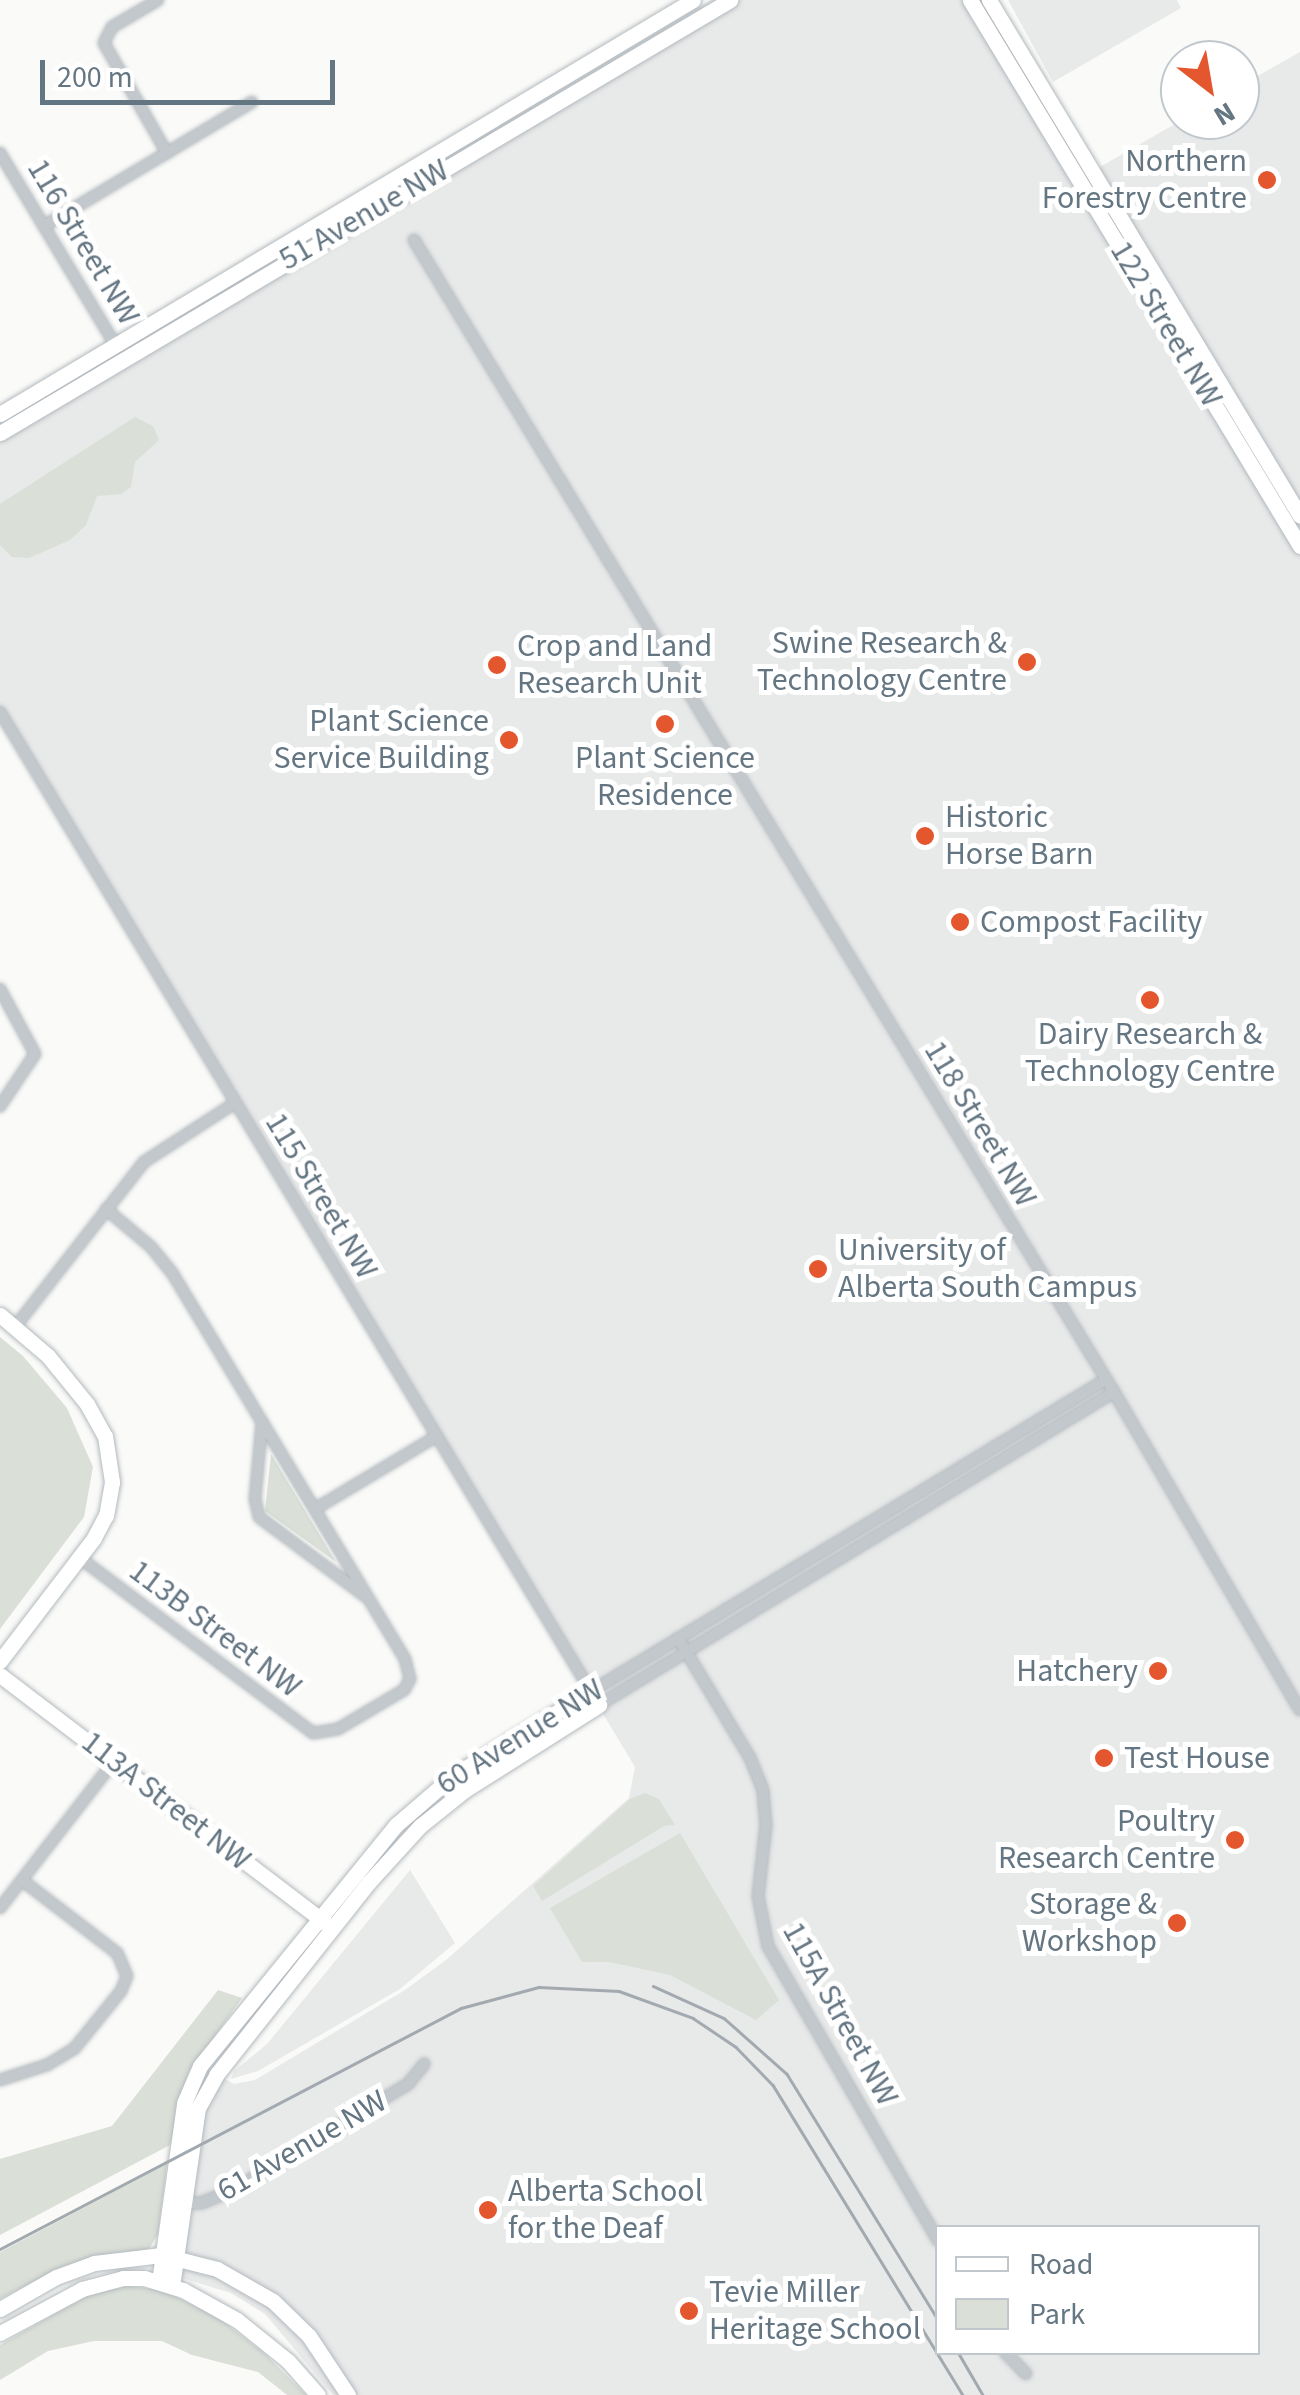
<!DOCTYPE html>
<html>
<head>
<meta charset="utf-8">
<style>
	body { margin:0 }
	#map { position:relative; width:1300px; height:2395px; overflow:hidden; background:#fafaf8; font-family:"Source Sans 3",sans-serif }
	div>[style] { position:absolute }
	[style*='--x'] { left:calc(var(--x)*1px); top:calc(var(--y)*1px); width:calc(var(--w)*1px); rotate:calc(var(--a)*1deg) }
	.built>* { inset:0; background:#e8e9e9 }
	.green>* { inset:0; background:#dadfd7 }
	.roads { filter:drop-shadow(0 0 2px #b3babf) drop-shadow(0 0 2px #b3babf) }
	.street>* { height:10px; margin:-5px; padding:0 5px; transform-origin:5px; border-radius:5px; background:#c3c8cc }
	.secondary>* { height:15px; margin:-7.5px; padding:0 7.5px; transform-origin:7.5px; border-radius:7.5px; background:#fff }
	.tram>* { height:2.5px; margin:-1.25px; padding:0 1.25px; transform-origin:1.25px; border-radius:1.25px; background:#a2aab0 }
	.dots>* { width:28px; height:28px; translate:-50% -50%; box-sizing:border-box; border:5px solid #fff; border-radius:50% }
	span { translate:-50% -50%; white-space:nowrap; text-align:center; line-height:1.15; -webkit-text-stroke:10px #fff; paint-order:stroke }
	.poi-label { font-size:32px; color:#657683 }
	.right { translate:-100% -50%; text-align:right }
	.left { translate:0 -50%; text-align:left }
	.street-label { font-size:32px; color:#657683 }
	.legend { position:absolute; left:935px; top:2225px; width:325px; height:130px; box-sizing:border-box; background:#fff; border:2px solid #c1c8cd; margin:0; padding:12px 18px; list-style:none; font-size:30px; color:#657683 }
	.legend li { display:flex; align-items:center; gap:20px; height:50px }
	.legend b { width:50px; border:2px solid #c1c8cd }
	.north { position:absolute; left:1160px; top:40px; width:100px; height:100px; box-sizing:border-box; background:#fff; border:2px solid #c1c8cd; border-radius:50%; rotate:149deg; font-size:28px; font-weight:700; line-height:40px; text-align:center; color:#657683 }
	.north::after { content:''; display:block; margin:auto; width:35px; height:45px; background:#e4572e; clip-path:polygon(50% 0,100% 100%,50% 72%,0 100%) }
	.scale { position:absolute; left:40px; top:60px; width:295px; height:45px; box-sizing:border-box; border:5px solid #657683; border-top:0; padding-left:12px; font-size:30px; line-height:35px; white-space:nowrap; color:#657683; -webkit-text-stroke:8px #fff; paint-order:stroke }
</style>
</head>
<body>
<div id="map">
	<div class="built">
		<div style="clip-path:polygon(evenodd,711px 0,980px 0,1086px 175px,1182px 120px,1240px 120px,1240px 86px,1300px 52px,1300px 2395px,333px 2395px,265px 2314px,231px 2293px,168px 2274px,187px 2124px,208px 2070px,234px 2084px,255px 2080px,405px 1990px,446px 1960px,629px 1798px,635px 1767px,0 712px,0 424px,711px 0,938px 2228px,1258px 2228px,1258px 2352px,938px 2352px,938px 2228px)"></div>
		<div style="clip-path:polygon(1008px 0,1177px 0,1181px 8px,1053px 82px)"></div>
		<div style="clip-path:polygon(410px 1870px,455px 1943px,400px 1989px,258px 2071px,231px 2079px,234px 2071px,267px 2044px)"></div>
	</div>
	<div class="green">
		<div style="clip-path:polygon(135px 417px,153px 426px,159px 440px,135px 462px,131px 487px,121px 494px,97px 496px,86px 525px,70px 540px,29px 558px,12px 557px,0 545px,0 504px)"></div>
		<div style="clip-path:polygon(0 1337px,23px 1356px,67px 1408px,93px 1467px,84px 1517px,0 1629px)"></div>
		<div style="clip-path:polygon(271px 1454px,336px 1562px,265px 1511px)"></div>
		<div style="clip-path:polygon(645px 1793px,659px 1799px,675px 1825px,664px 1826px,542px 1901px,533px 1886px,630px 1799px)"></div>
		<div style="clip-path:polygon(680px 1833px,779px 2000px,756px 2020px,670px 1975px,609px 1962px,582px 1962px,550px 1908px)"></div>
		<div style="clip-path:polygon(218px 1990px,242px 1998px,188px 2074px,170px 2145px,0 2235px,0 2159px,112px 2126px)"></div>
		<div style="clip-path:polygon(167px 2164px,158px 2234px,149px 2249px,62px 2267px,0 2299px,0 2252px)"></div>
		<div style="clip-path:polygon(128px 2286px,162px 2290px,217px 2317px,264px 2353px,306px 2395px,287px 2395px,258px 2372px,192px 2355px,162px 2341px,94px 2341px,48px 2351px,0 2380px,0 2345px,92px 2293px)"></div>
	</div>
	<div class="roads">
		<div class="street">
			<div style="--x:158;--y:0;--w:53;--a:149.6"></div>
			<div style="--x:112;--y:27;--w:18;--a:117"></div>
			<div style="--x:104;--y:43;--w:127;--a:60.2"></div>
			<div style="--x:0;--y:153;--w:227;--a:59"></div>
			<div style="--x:44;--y:226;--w:242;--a:-30.8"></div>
			<div style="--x:414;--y:240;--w:1348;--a:58.72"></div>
			<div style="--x:1114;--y:1392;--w:368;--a:59.7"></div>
			<div style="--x:0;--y:712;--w:1160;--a:58.9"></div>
			<div style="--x:599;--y:1705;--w:603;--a:-31.29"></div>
			<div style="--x:0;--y:989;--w:74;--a:61.7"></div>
			<div style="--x:35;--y:1054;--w:63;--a:123.9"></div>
			<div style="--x:15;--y:1327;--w:209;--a:-52"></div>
			<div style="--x:144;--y:1162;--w:108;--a:-33"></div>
			<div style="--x:262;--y:1422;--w:77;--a:95.2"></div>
			<div style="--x:255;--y:1499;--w:18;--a:77"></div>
			<div style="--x:259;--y:1517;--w:132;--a:36.7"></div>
			<div style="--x:315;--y:1509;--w:142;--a:-30.9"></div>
			<div style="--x:80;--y:1558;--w:291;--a:36.9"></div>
			<div style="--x:313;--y:1733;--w:25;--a:-9"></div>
			<div style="--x:338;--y:1729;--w:77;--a:-30.6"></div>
			<div style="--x:404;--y:1690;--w:13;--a:-61"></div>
			<div style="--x:410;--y:1679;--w:21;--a:-104"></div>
			<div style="--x:405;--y:1659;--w:449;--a:-121.1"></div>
			<div style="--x:173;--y:1274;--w:35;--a:-129"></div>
			<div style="--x:151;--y:1247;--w:59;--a:-139.8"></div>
			<div style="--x:678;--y:1638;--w:140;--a:59"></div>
			<div style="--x:750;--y:1758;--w:35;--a:68"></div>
			<div style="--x:763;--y:1791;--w:34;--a:85"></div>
			<div style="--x:766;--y:1825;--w:71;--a:96.4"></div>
			<div style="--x:758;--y:1896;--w:51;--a:78.7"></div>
			<div style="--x:768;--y:1946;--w:340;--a:60"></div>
			<div style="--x:590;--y:1692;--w:602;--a:-31.21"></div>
			<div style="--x:0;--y:1908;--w:186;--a:-52.2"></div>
			<div style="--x:0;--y:2080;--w:49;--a:-17.7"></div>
			<div style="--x:47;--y:2065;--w:31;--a:-31"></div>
			<div style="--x:74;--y:2049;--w:75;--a:-51"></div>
			<div style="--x:121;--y:1991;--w:16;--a:-68"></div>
			<div style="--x:127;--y:1976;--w:25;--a:-113"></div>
			<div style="--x:117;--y:1953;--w:120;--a:-142.5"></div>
			<div style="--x:180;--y:2203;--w:21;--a:0"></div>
			<div style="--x:201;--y:2203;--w:35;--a:-22"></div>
			<div style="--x:233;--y:2190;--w:205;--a:-31.2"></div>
			<div style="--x:408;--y:2084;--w:26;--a:-51"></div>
			<div style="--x:1005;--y:2352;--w:30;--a:46"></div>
		</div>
		<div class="secondary">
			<div style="--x:970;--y:0;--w:638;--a:58.85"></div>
			<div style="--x:989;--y:0;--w:602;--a:58.92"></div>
			<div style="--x:0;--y:414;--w:807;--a:-30.85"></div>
			<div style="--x:0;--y:433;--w:849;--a:-30.67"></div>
			<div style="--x:0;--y:1315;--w:63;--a:40.5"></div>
			<div style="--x:48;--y:1356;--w:62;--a:50.9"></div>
			<div style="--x:87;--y:1404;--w:37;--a:61"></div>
			<div style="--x:105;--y:1436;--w:47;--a:81.3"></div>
			<div style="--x:112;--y:1482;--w:34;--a:100"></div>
			<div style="--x:106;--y:1515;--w:26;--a:118"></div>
			<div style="--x:94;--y:1538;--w:155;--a:127.4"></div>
			<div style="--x:0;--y:1675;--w:409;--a:37.3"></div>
			<div style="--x:159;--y:2282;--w:181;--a:-82"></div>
			<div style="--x:184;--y:2103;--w:40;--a:-66.6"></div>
			<div style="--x:200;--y:2066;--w:311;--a:-50.9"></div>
			<div style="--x:396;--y:1825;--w:77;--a:-40.8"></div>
			<div style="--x:454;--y:1775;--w:159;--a:-31.4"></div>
			<div style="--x:172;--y:2286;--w:180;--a:-81.7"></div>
			<div style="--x:198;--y:2108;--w:38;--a:-61"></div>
			<div style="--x:216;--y:2075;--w:246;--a:-51.6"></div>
			<div style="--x:369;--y:1882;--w:76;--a:-47.7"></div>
			<div style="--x:420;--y:1826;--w:58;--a:-38.7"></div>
			<div style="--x:465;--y:1790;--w:159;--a:-32.4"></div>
			<div style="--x:0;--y:2309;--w:64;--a:-29.7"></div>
			<div style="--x:56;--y:2277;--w:40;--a:-20.2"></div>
			<div style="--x:94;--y:2263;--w:68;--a:-6.7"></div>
			<div style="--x:162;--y:2255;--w:57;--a:14.3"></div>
			<div style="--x:217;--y:2269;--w:64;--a:29.7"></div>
			<div style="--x:273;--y:2301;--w:50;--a:44.2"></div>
			<div style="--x:309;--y:2336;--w:71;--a:56.5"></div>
			<div style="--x:0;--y:2333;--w:93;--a:-28.2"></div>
			<div style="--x:82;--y:2289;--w:42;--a:-15"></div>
			<div style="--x:123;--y:2278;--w:21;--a:0"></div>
			<div style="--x:144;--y:2278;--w:41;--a:17.1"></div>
			<div style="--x:183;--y:2290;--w:62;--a:29.1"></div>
			<div style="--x:237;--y:2320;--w:65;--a:38.8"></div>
			<div style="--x:288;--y:2361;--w:45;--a:48.6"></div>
		</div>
	</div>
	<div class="tram">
		<div style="--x:653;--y:1986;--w:78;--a:24.3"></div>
		<div style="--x:724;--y:2018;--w:84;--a:41.6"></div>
		<div style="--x:787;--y:2074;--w:288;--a:58.4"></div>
		<div style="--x:0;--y:2249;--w:520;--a:-27.6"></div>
		<div style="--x:461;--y:2008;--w:81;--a:-15.1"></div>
		<div style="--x:539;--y:1987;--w:80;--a:2.9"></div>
		<div style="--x:619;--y:1991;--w:79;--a:20"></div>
		<div style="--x:693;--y:2018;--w:52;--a:34"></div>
		<div style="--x:736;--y:2047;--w:53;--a:45.8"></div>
		<div style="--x:773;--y:2085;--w:364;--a:58.5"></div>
		<div style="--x:958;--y:2352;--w:50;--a:59.8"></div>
	</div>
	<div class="dots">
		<div style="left:1267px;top:180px;background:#e4572e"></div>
		<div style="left:1027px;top:662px;background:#e4572e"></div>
		<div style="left:497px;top:665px;background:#e4572e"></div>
		<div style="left:665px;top:724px;background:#e4572e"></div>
		<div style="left:509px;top:740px;background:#e4572e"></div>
		<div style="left:925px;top:836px;background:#e4572e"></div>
		<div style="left:960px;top:922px;background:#e4572e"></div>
		<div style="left:1150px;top:1000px;background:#e4572e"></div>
		<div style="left:818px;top:1269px;background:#e4572e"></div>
		<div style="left:1158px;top:1671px;background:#e4572e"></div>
		<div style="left:1104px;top:1758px;background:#e4572e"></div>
		<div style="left:1235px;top:1840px;background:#e4572e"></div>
		<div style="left:1177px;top:1923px;background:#e4572e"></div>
		<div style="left:488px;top:2210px;background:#e4572e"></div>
		<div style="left:689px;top:2311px;background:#e4572e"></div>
	</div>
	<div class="poi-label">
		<span class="right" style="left:1247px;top:180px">Northern<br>Forestry Centre</span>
		<span class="right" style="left:1007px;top:662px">Swine Research &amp;<br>Technology Centre</span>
		<span class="left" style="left:517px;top:665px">Crop and Land<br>Research Unit</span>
		<span class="right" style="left:489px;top:740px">Plant Science<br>Service Building</span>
		<span style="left:665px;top:777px">Plant Science<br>Residence</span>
		<span class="left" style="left:945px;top:836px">Historic<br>Horse Barn</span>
		<span class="left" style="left:980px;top:922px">Compost Facility</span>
		<span style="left:1150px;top:1053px">Dairy Research &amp;<br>Technology Centre</span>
		<span class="left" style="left:838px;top:1269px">University of<br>Alberta South Campus</span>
		<span class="right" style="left:1138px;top:1671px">Hatchery</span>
		<span class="left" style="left:1124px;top:1758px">Test House</span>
		<span class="right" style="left:1215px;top:1840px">Poultry<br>Research Centre</span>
		<span class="right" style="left:1157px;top:1923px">Storage &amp;<br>Workshop</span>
		<span class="left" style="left:508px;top:2210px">Alberta School<br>for the Deaf</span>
		<span class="left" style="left:709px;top:2311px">Tevie Miller<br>Heritage School</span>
	</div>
	<div class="street-label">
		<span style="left:364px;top:215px;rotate:-30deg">51 Avenue NW</span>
		<span style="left:83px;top:242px;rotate:59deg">116 Street NW</span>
		<span style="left:1166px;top:324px;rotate:59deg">122 Street NW</span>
		<span style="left:980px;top:1124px;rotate:59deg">118 Street NW</span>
		<span style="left:321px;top:1196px;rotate:59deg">115 Street NW</span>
		<span style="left:215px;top:1629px;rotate:37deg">113B Street NW</span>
		<span style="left:520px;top:1737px;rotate:-32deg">60 Avenue NW</span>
		<span style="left:166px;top:1801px;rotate:38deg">113A Street NW</span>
		<span style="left:840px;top:2014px;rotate:61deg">115A Street NW</span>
		<span style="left:302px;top:2146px;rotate:-30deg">61 Avenue NW</span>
	</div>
	<ul class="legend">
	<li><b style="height:12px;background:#fff"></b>Road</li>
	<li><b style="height:28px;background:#dadfd7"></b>Park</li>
	</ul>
	<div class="north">N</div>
	<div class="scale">200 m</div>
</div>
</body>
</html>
